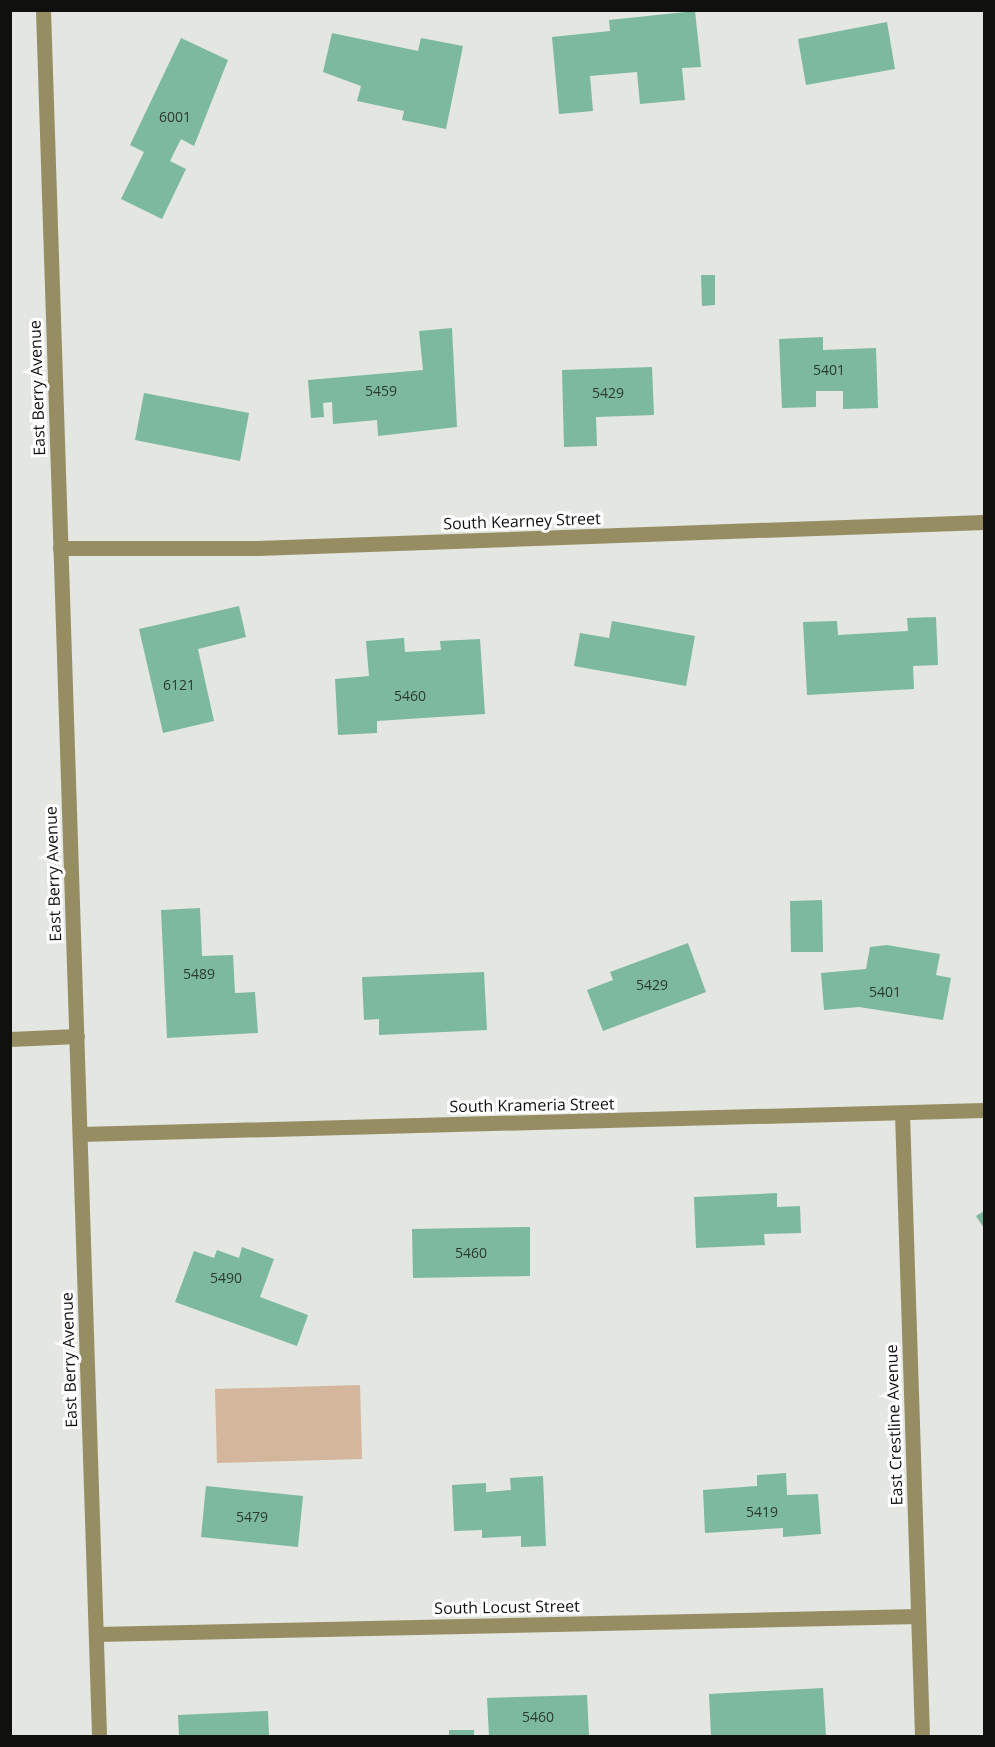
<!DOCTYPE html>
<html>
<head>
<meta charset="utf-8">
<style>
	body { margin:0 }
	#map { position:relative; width:995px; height:1747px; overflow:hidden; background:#e3e6e1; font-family:"Open Sans",sans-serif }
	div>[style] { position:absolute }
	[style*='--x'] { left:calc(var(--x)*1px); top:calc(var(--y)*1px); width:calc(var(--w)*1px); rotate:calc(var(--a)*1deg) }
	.green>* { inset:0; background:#d3b69c }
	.building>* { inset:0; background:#7cb99e }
	.street>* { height:15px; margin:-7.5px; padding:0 7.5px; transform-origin:7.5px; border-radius:7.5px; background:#968d62 }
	span { translate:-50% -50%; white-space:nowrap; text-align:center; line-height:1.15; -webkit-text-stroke:6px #fff; paint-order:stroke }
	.number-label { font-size:14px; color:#2b3b33 }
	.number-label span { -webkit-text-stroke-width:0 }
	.street-label { font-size:16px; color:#10110f }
	.frame { position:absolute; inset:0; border:12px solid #10110f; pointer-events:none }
</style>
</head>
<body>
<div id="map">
	<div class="green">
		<div style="clip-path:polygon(360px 1385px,362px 1459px,217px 1463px,215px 1389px)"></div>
	</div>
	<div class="building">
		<div style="clip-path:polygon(695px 11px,701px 67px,682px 68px,685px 100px,640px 104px,637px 72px,590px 76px,593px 111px,559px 114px,552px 37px,610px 31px,609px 20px)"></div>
		<div style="clip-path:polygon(887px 22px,895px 69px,806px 85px,798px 39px)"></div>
		<div style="clip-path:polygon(332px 33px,418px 51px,421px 38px,463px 46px,446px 129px,402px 120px,404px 111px,357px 101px,361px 86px,323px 72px)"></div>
		<div style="clip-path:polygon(181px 38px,228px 60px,194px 146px,181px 139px,170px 161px,186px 169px,162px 219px,121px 199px,144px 152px,130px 145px)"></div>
		<div style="clip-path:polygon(701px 275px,715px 275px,715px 305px,702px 306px)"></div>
		<div style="clip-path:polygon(452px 328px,457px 427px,378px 436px,377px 420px,333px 424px,332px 402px,323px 403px,324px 417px,311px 418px,308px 380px,423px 370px,419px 331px)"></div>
		<div style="clip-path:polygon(823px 337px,823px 350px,876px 348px,878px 408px,843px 409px,843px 391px,816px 391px,816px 407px,782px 408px,779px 339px)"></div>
		<div style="clip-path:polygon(652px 367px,654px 415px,596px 417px,597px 446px,564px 447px,562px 370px)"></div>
		<div style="clip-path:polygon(144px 393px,249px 413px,240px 461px,135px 440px)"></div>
		<div style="clip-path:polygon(239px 606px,246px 637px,198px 649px,214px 721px,163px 733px,139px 629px)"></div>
		<div style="clip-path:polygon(936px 617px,938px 665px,913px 666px,914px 689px,807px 695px,803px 622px,837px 621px,838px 635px,908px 631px,907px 618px)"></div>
		<div style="clip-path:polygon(612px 621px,695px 636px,686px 686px,574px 666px,580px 633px,609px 638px)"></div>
		<div style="clip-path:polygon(404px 638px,405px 652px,441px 650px,440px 641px,480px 639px,485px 714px,377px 721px,377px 733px,338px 735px,335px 679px,369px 676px,366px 641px)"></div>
		<div style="clip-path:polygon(822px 900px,823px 952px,791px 952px,790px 901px)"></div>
		<div style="clip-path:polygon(200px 908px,202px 956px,233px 955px,235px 993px,255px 992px,258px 1033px,167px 1038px,161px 910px)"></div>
		<div style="clip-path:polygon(688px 943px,706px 992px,603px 1031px,587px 990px,613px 980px,610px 972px)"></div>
		<div style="clip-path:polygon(887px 945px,940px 954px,936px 975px,951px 978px,943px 1020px,859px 1007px,824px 1010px,821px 973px,866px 969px,870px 947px)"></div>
		<div style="clip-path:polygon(484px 972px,487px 1030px,379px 1035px,379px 1019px,364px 1020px,362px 977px)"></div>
		<div style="clip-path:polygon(777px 1193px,777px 1207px,800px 1206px,801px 1233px,764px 1234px,765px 1245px,696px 1248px,694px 1197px)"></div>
		<div style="clip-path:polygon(984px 1211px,984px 1228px,976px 1216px)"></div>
		<div style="clip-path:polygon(530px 1227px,530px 1276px,413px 1278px,412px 1229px)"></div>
		<div style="clip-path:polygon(242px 1247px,274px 1259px,260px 1297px,308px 1315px,297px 1346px,175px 1302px,194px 1251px,214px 1258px,217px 1250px,239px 1258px)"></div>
		<div style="clip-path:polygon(786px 1473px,787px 1495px,818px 1494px,821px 1534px,783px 1537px,783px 1528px,705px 1533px,703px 1490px,757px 1486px,757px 1475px)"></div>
		<div style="clip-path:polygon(543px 1476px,546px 1546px,521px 1547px,521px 1536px,482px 1538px,482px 1530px,454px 1531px,452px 1485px,486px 1483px,486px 1492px,511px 1490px,510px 1478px)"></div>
		<div style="clip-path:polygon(206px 1486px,303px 1496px,298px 1547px,201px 1537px)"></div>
		<div style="clip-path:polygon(823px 1688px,826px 1736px,711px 1736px,709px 1694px)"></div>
		<div style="clip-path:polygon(587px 1695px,589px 1736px,489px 1736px,487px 1698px)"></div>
		<div style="clip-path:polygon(268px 1711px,269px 1736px,179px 1736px,178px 1715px)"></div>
		<div style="clip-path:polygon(449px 1730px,474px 1730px,474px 1736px,449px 1736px)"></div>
	</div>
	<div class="street">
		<div style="--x:43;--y:10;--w:1727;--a:88.14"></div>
		<div style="--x:60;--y:548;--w:197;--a:0"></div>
		<div style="--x:257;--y:548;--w:727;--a:-2.05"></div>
		<div style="--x:10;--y:1039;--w:67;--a:-2.6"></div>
		<div style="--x:902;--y:1113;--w:623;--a:88.16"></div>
		<div style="--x:80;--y:1134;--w:904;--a:-1.52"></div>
		<div style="--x:96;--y:1634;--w:822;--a:-1.25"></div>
	</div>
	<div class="number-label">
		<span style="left:175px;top:117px">6001</span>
		<span style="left:829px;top:370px">5401</span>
		<span style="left:381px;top:391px">5459</span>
		<span style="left:608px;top:393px">5429</span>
		<span style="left:179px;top:685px">6121</span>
		<span style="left:410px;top:696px">5460</span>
		<span style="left:199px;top:974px">5489</span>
		<span style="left:652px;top:985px">5429</span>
		<span style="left:885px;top:992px">5401</span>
		<span style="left:471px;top:1253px">5460</span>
		<span style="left:226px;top:1278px">5490</span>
		<span style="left:762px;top:1512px">5419</span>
		<span style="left:252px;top:1517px">5479</span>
		<span style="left:538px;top:1717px">5460</span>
	</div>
	<div class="street-label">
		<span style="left:37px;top:388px;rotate:-92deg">East Berry Avenue</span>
		<span style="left:522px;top:521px;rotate:-2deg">South Kearney Street</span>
		<span style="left:53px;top:874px;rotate:-92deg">East Berry Avenue</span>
		<span style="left:532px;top:1105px;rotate:-1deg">South Krameria Street</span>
		<span style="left:69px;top:1360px;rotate:-92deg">East Berry Avenue</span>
		<span style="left:894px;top:1425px;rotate:-92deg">East Crestline Avenue</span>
		<span style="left:507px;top:1607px;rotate:-1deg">South Locust Street</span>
	</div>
	<div class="frame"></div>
</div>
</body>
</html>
